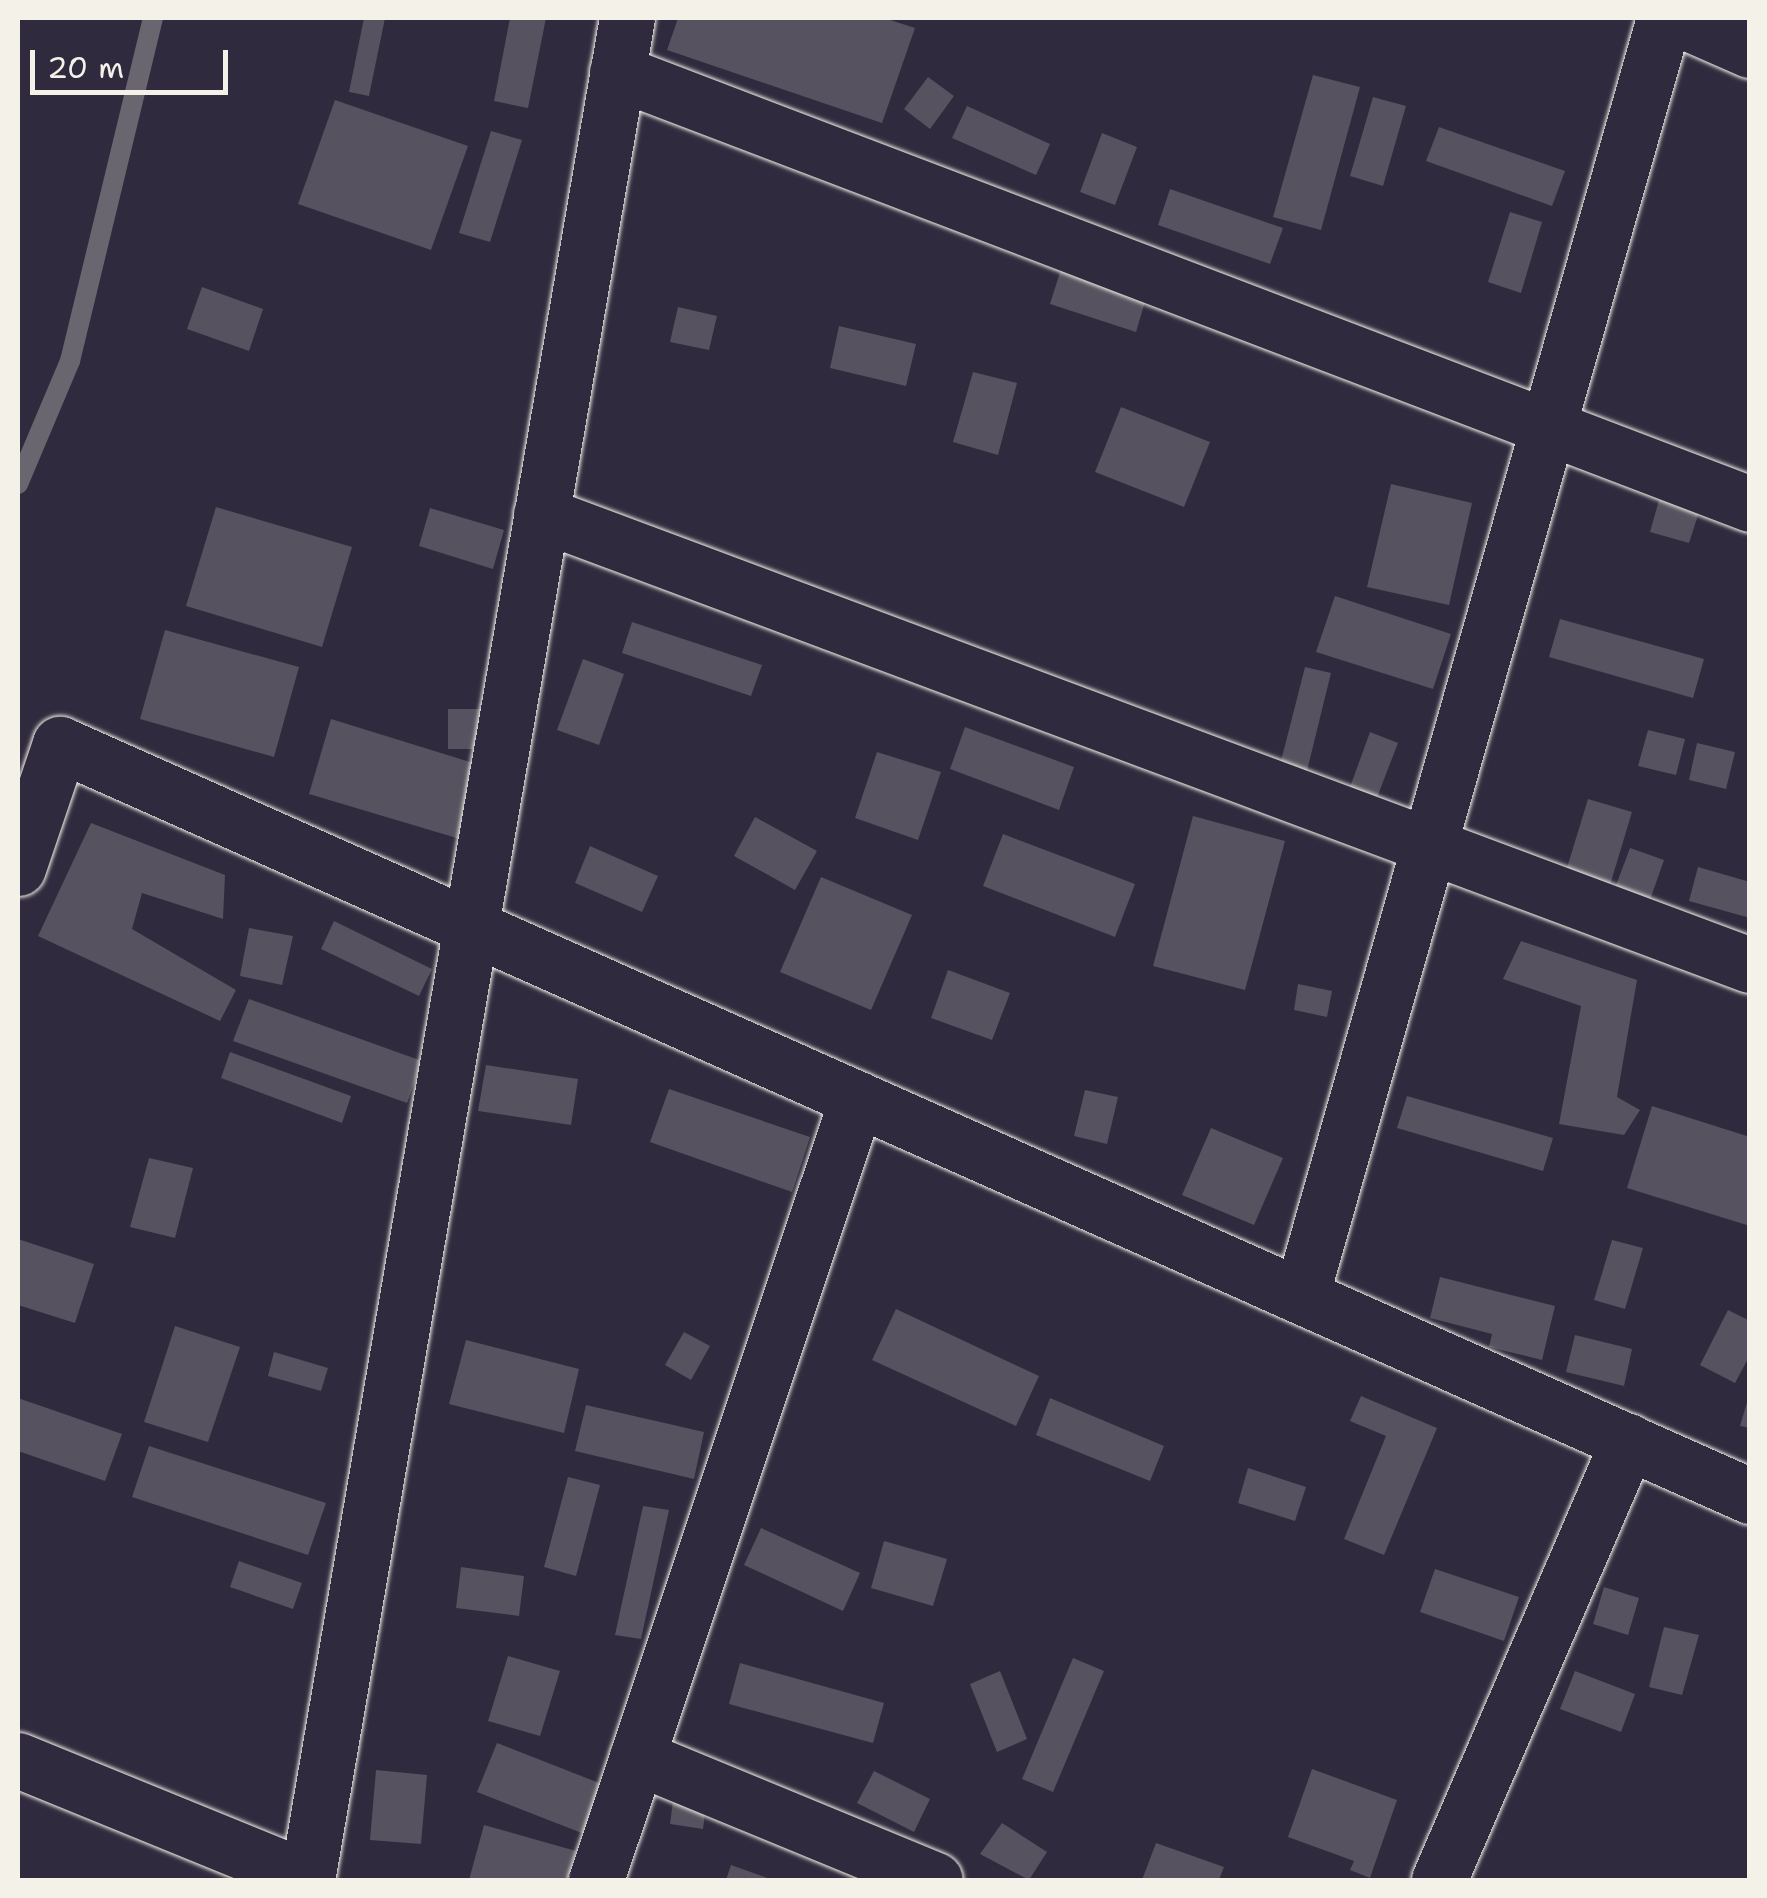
<!DOCTYPE html>
<html>
<head>
<meta charset="utf-8">
<style>
	body { margin:0 }
	#map { position:relative; width:1767px; height:1898px; overflow:hidden; background:#2f2a3d; font-family:"Shantell Sans",sans-serif }
	div>[style] { position:absolute }
	[style*='--x'] { left:calc(var(--x)*1px); top:calc(var(--y)*1px); width:calc(var(--w)*1px); rotate:calc(var(--a)*1deg) }
	.stream>* { height:20px; margin:-10px; padding:0 10px; transform-origin:10px; border-radius:10px; background:#6a6670 }
	.building>* { inset:0; background:#56525f }
	.roads { filter:drop-shadow(0 0 2px #f4f1e8) drop-shadow(0 0 2px #f4f1e8) }
	.minor>* { height:55px; margin:-27.5px; padding:0 27.5px; transform-origin:27.5px; border-radius:27.5px; background:#2f2a3d }
	span { translate:-50% -50%; white-space:nowrap; text-align:center; line-height:1.15; -webkit-text-stroke:8px #2f2a3d; paint-order:stroke }
	.frame { position:absolute; inset:0; border:20px solid #f4f1e8; pointer-events:none }
	.scale { position:absolute; left:30px; top:50px; width:198px; height:45px; box-sizing:border-box; border:5px solid #f4f1e8; border-top:0; padding-left:12px; font-size:30px; line-height:35px; white-space:nowrap; color:#f4f1e8; -webkit-text-stroke:8px #2f2a3d; paint-order:stroke }
</style>
</head>
<body>
<div id="map">
	<div class="stream">
		<div style="--x:18;--y:484;--w:134;--a:-67.1"></div>
		<div style="--x:70;--y:361;--w:353;--a:-76.4"></div>
	</div>
	<div class="building">
		<div style="clip-path:polygon(364px 18px,385px 18px,369px 96px,349px 92px)"></div>
		<div style="clip-path:polygon(510px 18px,546px 18px,528px 108px,494px 101px)"></div>
		<div style="clip-path:polygon(678px 18px,884px 18px,915px 28px,882px 123px,667px 50px)"></div>
		<div style="clip-path:polygon(1313px 75px,1360px 87px,1321px 230px,1273px 217px)"></div>
		<div style="clip-path:polygon(928px 77px,954px 96px,930px 129px,904px 109px)"></div>
		<div style="clip-path:polygon(1373px 97px,1406px 106px,1383px 186px,1350px 176px)"></div>
		<div style="clip-path:polygon(335px 100px,468px 146px,431px 250px,298px 204px)"></div>
		<div style="clip-path:polygon(967px 106px,1050px 144px,1036px 175px,952px 138px)"></div>
		<div style="clip-path:polygon(1439px 127px,1565px 171px,1552px 206px,1426px 161px)"></div>
		<div style="clip-path:polygon(491px 131px,522px 140px,490px 242px,459px 233px)"></div>
		<div style="clip-path:polygon(1102px 133px,1137px 147px,1115px 205px,1080px 192px)"></div>
		<div style="clip-path:polygon(1170px 189px,1283px 228px,1270px 264px,1158px 225px)"></div>
		<div style="clip-path:polygon(1510px 212px,1542px 222px,1521px 293px,1488px 282px)"></div>
		<div style="clip-path:polygon(1061px 269px,1147px 295px,1136px 332px,1050px 304px)"></div>
		<div style="clip-path:polygon(202px 287px,263px 309px,249px 351px,187px 329px)"></div>
		<div style="clip-path:polygon(678px 307px,717px 316px,709px 350px,670px 342px)"></div>
		<div style="clip-path:polygon(839px 326px,916px 344px,906px 386px,830px 368px)"></div>
		<div style="clip-path:polygon(973px 372px,1017px 383px,998px 455px,953px 442px)"></div>
		<div style="clip-path:polygon(1121px 407px,1210px 442px,1184px 507px,1095px 472px)"></div>
		<div style="clip-path:polygon(1391px 484px,1472px 503px,1449px 605px,1367px 587px)"></div>
		<div style="clip-path:polygon(1659px 500px,1699px 512px,1689px 543px,1650px 532px)"></div>
		<div style="clip-path:polygon(216px 507px,352px 547px,322px 647px,186px 606px)"></div>
		<div style="clip-path:polygon(430px 508px,504px 530px,493px 569px,419px 546px)"></div>
		<div style="clip-path:polygon(1335px 596px,1451px 634px,1433px 689px,1316px 652px)"></div>
		<div style="clip-path:polygon(1560px 619px,1704px 659px,1693px 698px,1549px 657px)"></div>
		<div style="clip-path:polygon(632px 622px,762px 665px,751px 696px,622px 653px)"></div>
		<div style="clip-path:polygon(165px 630px,299px 667px,274px 757px,140px 719px)"></div>
		<div style="clip-path:polygon(583px 659px,624px 674px,599px 745px,557px 730px)"></div>
		<div style="clip-path:polygon(1305px 667px,1331px 673px,1306px 775px,1279px 769px)"></div>
		<div style="clip-path:polygon(448px 709px,482px 709px,481px 749px,448px 749px)"></div>
		<div style="clip-path:polygon(331px 719px,483px 766px,460px 839px,309px 794px)"></div>
		<div style="clip-path:polygon(965px 727px,1074px 767px,1059px 810px,950px 769px)"></div>
		<div style="clip-path:polygon(1648px 730px,1685px 739px,1676px 775px,1638px 766px)"></div>
		<div style="clip-path:polygon(1370px 732px,1398px 743px,1376px 800px,1349px 790px)"></div>
		<div style="clip-path:polygon(1697px 743px,1735px 752px,1726px 789px,1689px 780px)"></div>
		<div style="clip-path:polygon(877px 752px,941px 772px,918px 840px,855px 818px)"></div>
		<div style="clip-path:polygon(1588px 799px,1632px 812px,1610px 885px,1566px 871px)"></div>
		<div style="clip-path:polygon(1193px 816px,1285px 841px,1245px 990px,1153px 966px)"></div>
		<div style="clip-path:polygon(755px 817px,817px 851px,795px 890px,734px 856px)"></div>
		<div style="clip-path:polygon(91px 823px,225px 875px,223px 919px,142px 893px,132px 929px,236px 990px,220px 1021px,38px 936px)"></div>
		<div style="clip-path:polygon(1003px 834px,1135px 884px,1115px 937px,983px 886px)"></div>
		<div style="clip-path:polygon(590px 846px,658px 876px,642px 912px,575px 883px)"></div>
		<div style="clip-path:polygon(1630px 848px,1664px 860px,1650px 900px,1615px 888px)"></div>
		<div style="clip-path:polygon(1698px 867px,1750px 882px,1750px 918px,1689px 901px)"></div>
		<div style="clip-path:polygon(821px 877px,912px 915px,871px 1010px,780px 972px)"></div>
		<div style="clip-path:polygon(334px 921px,432px 969px,419px 996px,321px 949px)"></div>
		<div style="clip-path:polygon(249px 928px,293px 936px,282px 985px,240px 976px)"></div>
		<div style="clip-path:polygon(1521px 941px,1637px 980px,1617px 1097px,1640px 1110px,1624px 1135px,1559px 1124px,1581px 1006px,1503px 979px)"></div>
		<div style="clip-path:polygon(948px 970px,1010px 993px,992px 1040px,931px 1018px)"></div>
		<div style="clip-path:polygon(1298px 984px,1332px 991px,1327px 1017px,1294px 1010px)"></div>
		<div style="clip-path:polygon(249px 999px,422px 1061px,407px 1103px,233px 1041px)"></div>
		<div style="clip-path:polygon(230px 1052px,351px 1096px,342px 1123px,221px 1078px)"></div>
		<div style="clip-path:polygon(486px 1065px,578px 1079px,571px 1125px,478px 1111px)"></div>
		<div style="clip-path:polygon(669px 1089px,810px 1137px,792px 1192px,650px 1142px)"></div>
		<div style="clip-path:polygon(1085px 1090px,1118px 1097px,1107px 1144px,1074px 1136px)"></div>
		<div style="clip-path:polygon(1407px 1096px,1553px 1138px,1543px 1171px,1397px 1128px)"></div>
		<div style="clip-path:polygon(1652px 1106px,1750px 1137px,1750px 1226px,1627px 1188px)"></div>
		<div style="clip-path:polygon(1211px 1128px,1283px 1158px,1254px 1225px,1182px 1195px)"></div>
		<div style="clip-path:polygon(149px 1158px,193px 1168px,175px 1238px,130px 1227px)"></div>
		<div style="clip-path:polygon(18px 1239px,94px 1264px,75px 1323px,18px 1305px)"></div>
		<div style="clip-path:polygon(1612px 1240px,1643px 1248px,1625px 1309px,1594px 1300px)"></div>
		<div style="clip-path:polygon(1440px 1277px,1555px 1306px,1542px 1360px,1489px 1347px,1492px 1334px,1430px 1318px)"></div>
		<div style="clip-path:polygon(896px 1309px,1039px 1376px,1016px 1426px,872px 1360px)"></div>
		<div style="clip-path:polygon(1728px 1310px,1750px 1321px,1750px 1355px,1735px 1383px,1700px 1365px)"></div>
		<div style="clip-path:polygon(175px 1326px,240px 1347px,208px 1442px,144px 1422px)"></div>
		<div style="clip-path:polygon(684px 1332px,710px 1346px,691px 1380px,665px 1365px)"></div>
		<div style="clip-path:polygon(1575px 1335px,1632px 1349px,1624px 1386px,1566px 1372px)"></div>
		<div style="clip-path:polygon(466px 1340px,579px 1369px,564px 1433px,449px 1404px)"></div>
		<div style="clip-path:polygon(274px 1352px,328px 1368px,321px 1391px,268px 1376px)"></div>
		<div style="clip-path:polygon(1750px 1392px,1750px 1428px,1740px 1426px)"></div>
		<div style="clip-path:polygon(1361px 1396px,1437px 1428px,1384px 1555px,1344px 1539px,1386px 1436px,1350px 1421px)"></div>
		<div style="clip-path:polygon(18px 1398px,122px 1434px,105px 1481px,18px 1451px)"></div>
		<div style="clip-path:polygon(1050px 1398px,1164px 1446px,1150px 1481px,1036px 1435px)"></div>
		<div style="clip-path:polygon(586px 1405px,704px 1432px,694px 1479px,575px 1451px)"></div>
		<div style="clip-path:polygon(149px 1446px,326px 1503px,308px 1555px,132px 1497px)"></div>
		<div style="clip-path:polygon(1248px 1468px,1306px 1487px,1295px 1521px,1238px 1503px)"></div>
		<div style="clip-path:polygon(568px 1477px,600px 1485px,576px 1576px,544px 1567px)"></div>
		<div style="clip-path:polygon(643px 1506px,669px 1510px,641px 1639px,615px 1635px)"></div>
		<div style="clip-path:polygon(761px 1528px,860px 1573px,843px 1611px,744px 1565px)"></div>
		<div style="clip-path:polygon(884px 1541px,947px 1559px,933px 1606px,871px 1588px)"></div>
		<div style="clip-path:polygon(239px 1561px,302px 1583px,293px 1609px,230px 1587px)"></div>
		<div style="clip-path:polygon(461px 1567px,524px 1576px,519px 1616px,456px 1608px)"></div>
		<div style="clip-path:polygon(1435px 1569px,1519px 1597px,1504px 1641px,1420px 1612px)"></div>
		<div style="clip-path:polygon(1604px 1587px,1639px 1598px,1628px 1635px,1593px 1624px)"></div>
		<div style="clip-path:polygon(1664px 1627px,1699px 1635px,1682px 1695px,1649px 1687px)"></div>
		<div style="clip-path:polygon(508px 1656px,560px 1671px,540px 1736px,488px 1721px)"></div>
		<div style="clip-path:polygon(1073px 1658px,1104px 1671px,1053px 1792px,1022px 1779px)"></div>
		<div style="clip-path:polygon(740px 1663px,884px 1703px,873px 1743px,729px 1704px)"></div>
		<div style="clip-path:polygon(1000px 1671px,1027px 1739px,997px 1752px,970px 1684px)"></div>
		<div style="clip-path:polygon(1575px 1671px,1635px 1694px,1621px 1732px,1560px 1709px)"></div>
		<div style="clip-path:polygon(497px 1743px,612px 1788px,592px 1837px,477px 1792px)"></div>
		<div style="clip-path:polygon(1312px 1769px,1397px 1800px,1370px 1878px,1350px 1870px,1354px 1861px,1288px 1837px)"></div>
		<div style="clip-path:polygon(376px 1770px,427px 1775px,421px 1844px,370px 1840px)"></div>
		<div style="clip-path:polygon(874px 1771px,930px 1799px,914px 1832px,857px 1803px)"></div>
		<div style="clip-path:polygon(673px 1801px,706px 1806px,703px 1829px,670px 1824px)"></div>
		<div style="clip-path:polygon(1002px 1823px,1047px 1852px,1029px 1880px,980px 1854px)"></div>
		<div style="clip-path:polygon(484px 1825px,576px 1851px,567px 1880px,469px 1880px)"></div>
		<div style="clip-path:polygon(1156px 1843px,1224px 1867px,1219px 1880px,1142px 1880px)"></div>
		<div style="clip-path:polygon(731px 1865px,773px 1880px,726px 1880px)"></div>
	</div>
	<div class="roads">
		<div class="minor">
			<div style="--x:1677;--y:18;--w:80;--a:23.7"></div>
			<div style="--x:617;--y:72;--w:1213;--a:20.87"></div>
			<div style="--x:541;--y:514;--w:1290;--a:20.46"></div>
			<div style="--x:18;--y:868;--w:131;--a:-71.3"></div>
			<div style="--x:60;--y:744;--w:1850;--a:23.99"></div>
			<div style="--x:1301;--y:1296;--w:1329;--a:-74.14"></div>
			<div style="--x:637;--y:1757;--w:322;--a:22.4"></div>
			<div style="--x:18;--y:1760;--w:312;--a:22.2"></div>
			<div style="--x:307;--y:1880;--w:1889;--a:-80.25"></div>
			<div style="--x:596;--y:1880;--w:824;--a:-71.54"></div>
			<div style="--x:1439;--y:1880;--w:478;--a:-66.7"></div>
		</div>
	</div>
	<div class="frame"></div>
	<div class="scale">20 m</div>
</div>
</body>
</html>
